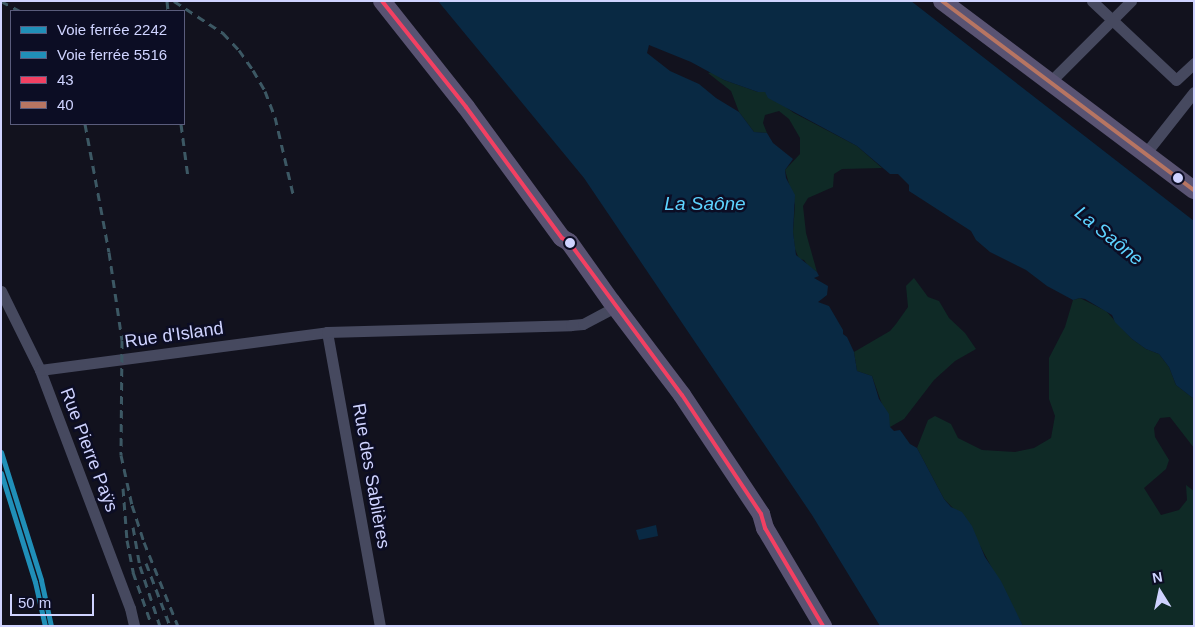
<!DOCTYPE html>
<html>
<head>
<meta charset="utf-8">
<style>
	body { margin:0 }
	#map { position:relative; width:1195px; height:627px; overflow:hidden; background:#12121e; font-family:Helvetica,sans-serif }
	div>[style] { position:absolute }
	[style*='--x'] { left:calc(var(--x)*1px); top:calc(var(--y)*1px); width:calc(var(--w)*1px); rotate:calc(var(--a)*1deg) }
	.green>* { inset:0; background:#0f2a26 }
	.water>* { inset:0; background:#092943 }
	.minor>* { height:11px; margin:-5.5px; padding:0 5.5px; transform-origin:5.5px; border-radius:5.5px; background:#46495f }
	.primary>* { height:18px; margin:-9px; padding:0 9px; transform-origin:9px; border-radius:9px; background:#595372 }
	.rail>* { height:3px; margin-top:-1.5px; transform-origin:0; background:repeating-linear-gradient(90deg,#3c5864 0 8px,transparent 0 14px) }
	.bus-1>* { height:4px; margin:-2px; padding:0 2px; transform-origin:2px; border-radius:2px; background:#f24062 }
	.bus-2>* { height:4px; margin:-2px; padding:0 2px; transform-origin:2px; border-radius:2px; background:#b77562 }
	.rail-1>* { height:5px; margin:-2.5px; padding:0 2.5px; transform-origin:2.5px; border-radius:2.5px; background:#208fb8 }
	.rail-2>* { height:5px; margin:-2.5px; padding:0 2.5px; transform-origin:2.5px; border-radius:2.5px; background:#208fb8 }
	.dots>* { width:14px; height:14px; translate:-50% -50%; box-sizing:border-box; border:2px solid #0c0d24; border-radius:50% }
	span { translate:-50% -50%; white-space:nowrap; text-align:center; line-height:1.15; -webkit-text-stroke:5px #0c0d24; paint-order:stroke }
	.street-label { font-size:18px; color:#cfd3ff }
	.water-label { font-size:19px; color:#5dd3ff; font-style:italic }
	.frame { position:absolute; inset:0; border:2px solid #cfd3ff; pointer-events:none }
	.legend { position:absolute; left:10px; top:10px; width:175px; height:115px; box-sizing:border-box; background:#0c0d24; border:1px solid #5a5c7c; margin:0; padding:6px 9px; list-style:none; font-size:15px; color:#cfd3ff }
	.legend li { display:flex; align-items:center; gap:10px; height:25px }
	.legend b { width:25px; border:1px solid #5a5c7c }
	.north { position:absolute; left:1135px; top:567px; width:50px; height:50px; -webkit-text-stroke:4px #0c0d24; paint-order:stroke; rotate:350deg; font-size:14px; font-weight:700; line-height:20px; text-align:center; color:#cfd3ff }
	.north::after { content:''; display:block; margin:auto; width:18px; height:22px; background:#cfd3ff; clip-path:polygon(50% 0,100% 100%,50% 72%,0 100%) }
	.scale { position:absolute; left:10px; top:594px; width:84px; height:22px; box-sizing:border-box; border:2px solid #cfd3ff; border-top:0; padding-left:6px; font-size:15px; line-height:18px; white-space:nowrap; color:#cfd3ff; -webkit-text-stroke:4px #0c0d24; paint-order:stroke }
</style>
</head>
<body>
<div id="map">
	<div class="green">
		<div style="clip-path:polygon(712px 72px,724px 80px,758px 92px,765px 92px,794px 113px,857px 146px,882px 168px,842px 169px,834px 174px,833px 187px,808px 198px,803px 206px,806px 233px,817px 272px,808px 266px,804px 260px,799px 259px,795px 249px,793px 232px,795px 205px,785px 170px,800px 154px,800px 138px,789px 119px,779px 111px,765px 115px,763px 123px,767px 133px,754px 132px,739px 112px,731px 91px,708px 73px)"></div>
		<div style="clip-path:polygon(914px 278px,928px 297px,939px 301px,949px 318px,965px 333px,976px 349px,955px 361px,934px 380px,904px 419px,890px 427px,872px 376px,857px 371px,854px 352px,890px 331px,896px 324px,908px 307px,906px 286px)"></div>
		<div style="clip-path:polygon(1080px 298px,1106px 311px,1132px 339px,1146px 349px,1159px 354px,1169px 367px,1176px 385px,1194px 399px,1194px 448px,1170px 417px,1160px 418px,1154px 428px,1155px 437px,1169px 460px,1166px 469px,1144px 488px,1161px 515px,1179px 510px,1187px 500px,1186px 485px,1194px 491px,1194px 626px,1023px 626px,978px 542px,953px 508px,944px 499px,917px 448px,928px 420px,935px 416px,951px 424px,958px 438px,982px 450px,1015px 452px,1034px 448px,1051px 438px,1055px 416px,1049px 399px,1049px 358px,1065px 327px,1073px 300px)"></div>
	</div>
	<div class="water">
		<div style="clip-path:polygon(438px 1px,911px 1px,1194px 221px,1194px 399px,1176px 385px,1169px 367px,1159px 354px,1146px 349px,1132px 339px,1115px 322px,1112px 315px,1085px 299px,1080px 298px,1073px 300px,1047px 286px,1026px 270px,990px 252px,976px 240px,971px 231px,909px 191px,909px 185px,898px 174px,890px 174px,857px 146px,768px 98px,765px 92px,758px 92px,724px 80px,691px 62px,649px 45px,647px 53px,670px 71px,699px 84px,716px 98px,739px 112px,754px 132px,767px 133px,773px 143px,793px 159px,785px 170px,786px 178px,795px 195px,793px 232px,796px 255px,817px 272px,819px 276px,814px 278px,828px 286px,827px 295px,818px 302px,829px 306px,843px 330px,843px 334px,847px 337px,854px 352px,857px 371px,872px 376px,879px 399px,889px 414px,890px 427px,894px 431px,900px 430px,910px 444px,917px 448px,944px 499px,951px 507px,962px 512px,972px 526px,985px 557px,1001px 581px,1023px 626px,880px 626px,812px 515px,584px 178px)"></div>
		<div style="clip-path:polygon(656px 525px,658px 536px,639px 540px,636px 530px)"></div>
	</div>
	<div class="minor">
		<div style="--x:1092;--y:1;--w:115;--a:43.2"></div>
		<div style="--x:1176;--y:80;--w:25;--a:-43"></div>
		<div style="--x:1049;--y:83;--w:116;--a:-45"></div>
		<div style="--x:1145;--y:154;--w:79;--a:-51.7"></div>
		<div style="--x:1;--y:291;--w:88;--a:63.7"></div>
		<div style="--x:40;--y:370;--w:254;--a:69.3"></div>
		<div style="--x:130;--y:608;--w:18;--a:77"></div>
		<div style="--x:327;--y:332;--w:299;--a:79.8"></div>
		<div style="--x:40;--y:370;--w:290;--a:-7.5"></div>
		<div style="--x:327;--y:332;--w:244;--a:-1.6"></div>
		<div style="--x:571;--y:325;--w:12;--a:-5"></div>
		<div style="--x:583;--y:324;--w:36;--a:-28"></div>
	</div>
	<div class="primary">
		<div style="--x:382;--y:1;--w:135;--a:51.6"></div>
		<div style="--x:466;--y:107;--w:162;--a:53.8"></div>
		<div style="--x:562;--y:238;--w:8;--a:30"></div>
		<div style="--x:569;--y:242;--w:72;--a:54.6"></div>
		<div style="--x:611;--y:301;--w:118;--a:52.9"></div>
		<div style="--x:682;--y:395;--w:143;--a:56.4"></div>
		<div style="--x:761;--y:514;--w:15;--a:74"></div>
		<div style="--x:765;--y:528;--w:114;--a:59.4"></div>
		<div style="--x:942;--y:1;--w:315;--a:36.9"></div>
	</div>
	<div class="rail">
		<div style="--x:1;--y:1;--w:21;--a:28"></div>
		<div style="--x:167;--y:1;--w:10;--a:84"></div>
		<div style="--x:174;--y:1;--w:59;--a:33.1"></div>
		<div style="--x:223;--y:33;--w:23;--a:47"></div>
		<div style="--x:239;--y:50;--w:24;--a:55"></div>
		<div style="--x:253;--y:70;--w:24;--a:60"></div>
		<div style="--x:265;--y:91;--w:28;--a:69"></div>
		<div style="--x:275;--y:117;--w:79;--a:76.8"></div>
		<div style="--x:85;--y:124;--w:130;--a:79.4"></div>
		<div style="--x:109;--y:252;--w:89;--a:81.6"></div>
		<div style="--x:122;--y:340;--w:115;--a:90.5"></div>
		<div style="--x:121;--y:455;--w:51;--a:77.6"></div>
		<div style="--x:132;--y:505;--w:39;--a:72"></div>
		<div style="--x:144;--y:542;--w:91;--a:68"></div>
		<div style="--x:181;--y:124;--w:53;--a:82.5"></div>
		<div style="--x:123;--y:488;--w:52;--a:85.6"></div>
		<div style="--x:127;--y:540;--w:33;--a:79"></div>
		<div style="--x:133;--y:572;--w:57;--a:70.6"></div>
		<div style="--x:133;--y:527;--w:40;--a:80"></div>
		<div style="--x:140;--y:566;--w:63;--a:71.6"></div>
		<div style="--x:146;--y:563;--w:67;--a:69.1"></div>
	</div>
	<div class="bus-1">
		<div style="--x:382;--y:1;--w:135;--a:51.6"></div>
		<div style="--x:466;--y:107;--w:162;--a:53.8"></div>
		<div style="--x:562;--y:238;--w:8;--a:30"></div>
		<div style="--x:569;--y:242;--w:190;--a:53.6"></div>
		<div style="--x:682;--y:395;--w:143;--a:56.4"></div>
		<div style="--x:761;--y:514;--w:15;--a:74"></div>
		<div style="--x:765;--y:528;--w:114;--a:59.4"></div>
	</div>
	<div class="bus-2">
		<div style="--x:942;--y:1;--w:315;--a:36.9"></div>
	</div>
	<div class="rail-1">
		<div style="--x:1;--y:452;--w:134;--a:72.6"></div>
		<div style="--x:41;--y:580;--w:47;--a:77.7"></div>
	</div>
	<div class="rail-2">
		<div style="--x:1;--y:473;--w:114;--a:72.7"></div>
		<div style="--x:35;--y:582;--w:45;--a:77.2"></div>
	</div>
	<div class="dots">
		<div style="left:1178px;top:178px;background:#cfd3ff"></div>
		<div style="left:570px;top:243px;background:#cfd3ff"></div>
	</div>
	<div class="street-label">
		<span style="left:174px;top:335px;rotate:-8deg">Rue d'Island</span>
		<span style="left:89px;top:450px;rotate:69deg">Rue Pierre Paÿs</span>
		<span style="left:371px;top:476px;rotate:80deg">Rue des Sablières</span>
	</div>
	<div class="water-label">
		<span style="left:705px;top:204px">La Saône</span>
		<span style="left:1109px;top:236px;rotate:39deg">La Saône</span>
	</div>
	<div class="frame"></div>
	<ul class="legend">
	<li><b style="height:6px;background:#208fb8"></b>Voie ferrée 2242</li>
	<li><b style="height:6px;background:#208fb8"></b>Voie ferrée 5516</li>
	<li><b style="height:6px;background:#f24062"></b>43</li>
	<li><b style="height:6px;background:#b77562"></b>40</li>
	</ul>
	<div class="north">N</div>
	<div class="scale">50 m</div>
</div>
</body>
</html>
